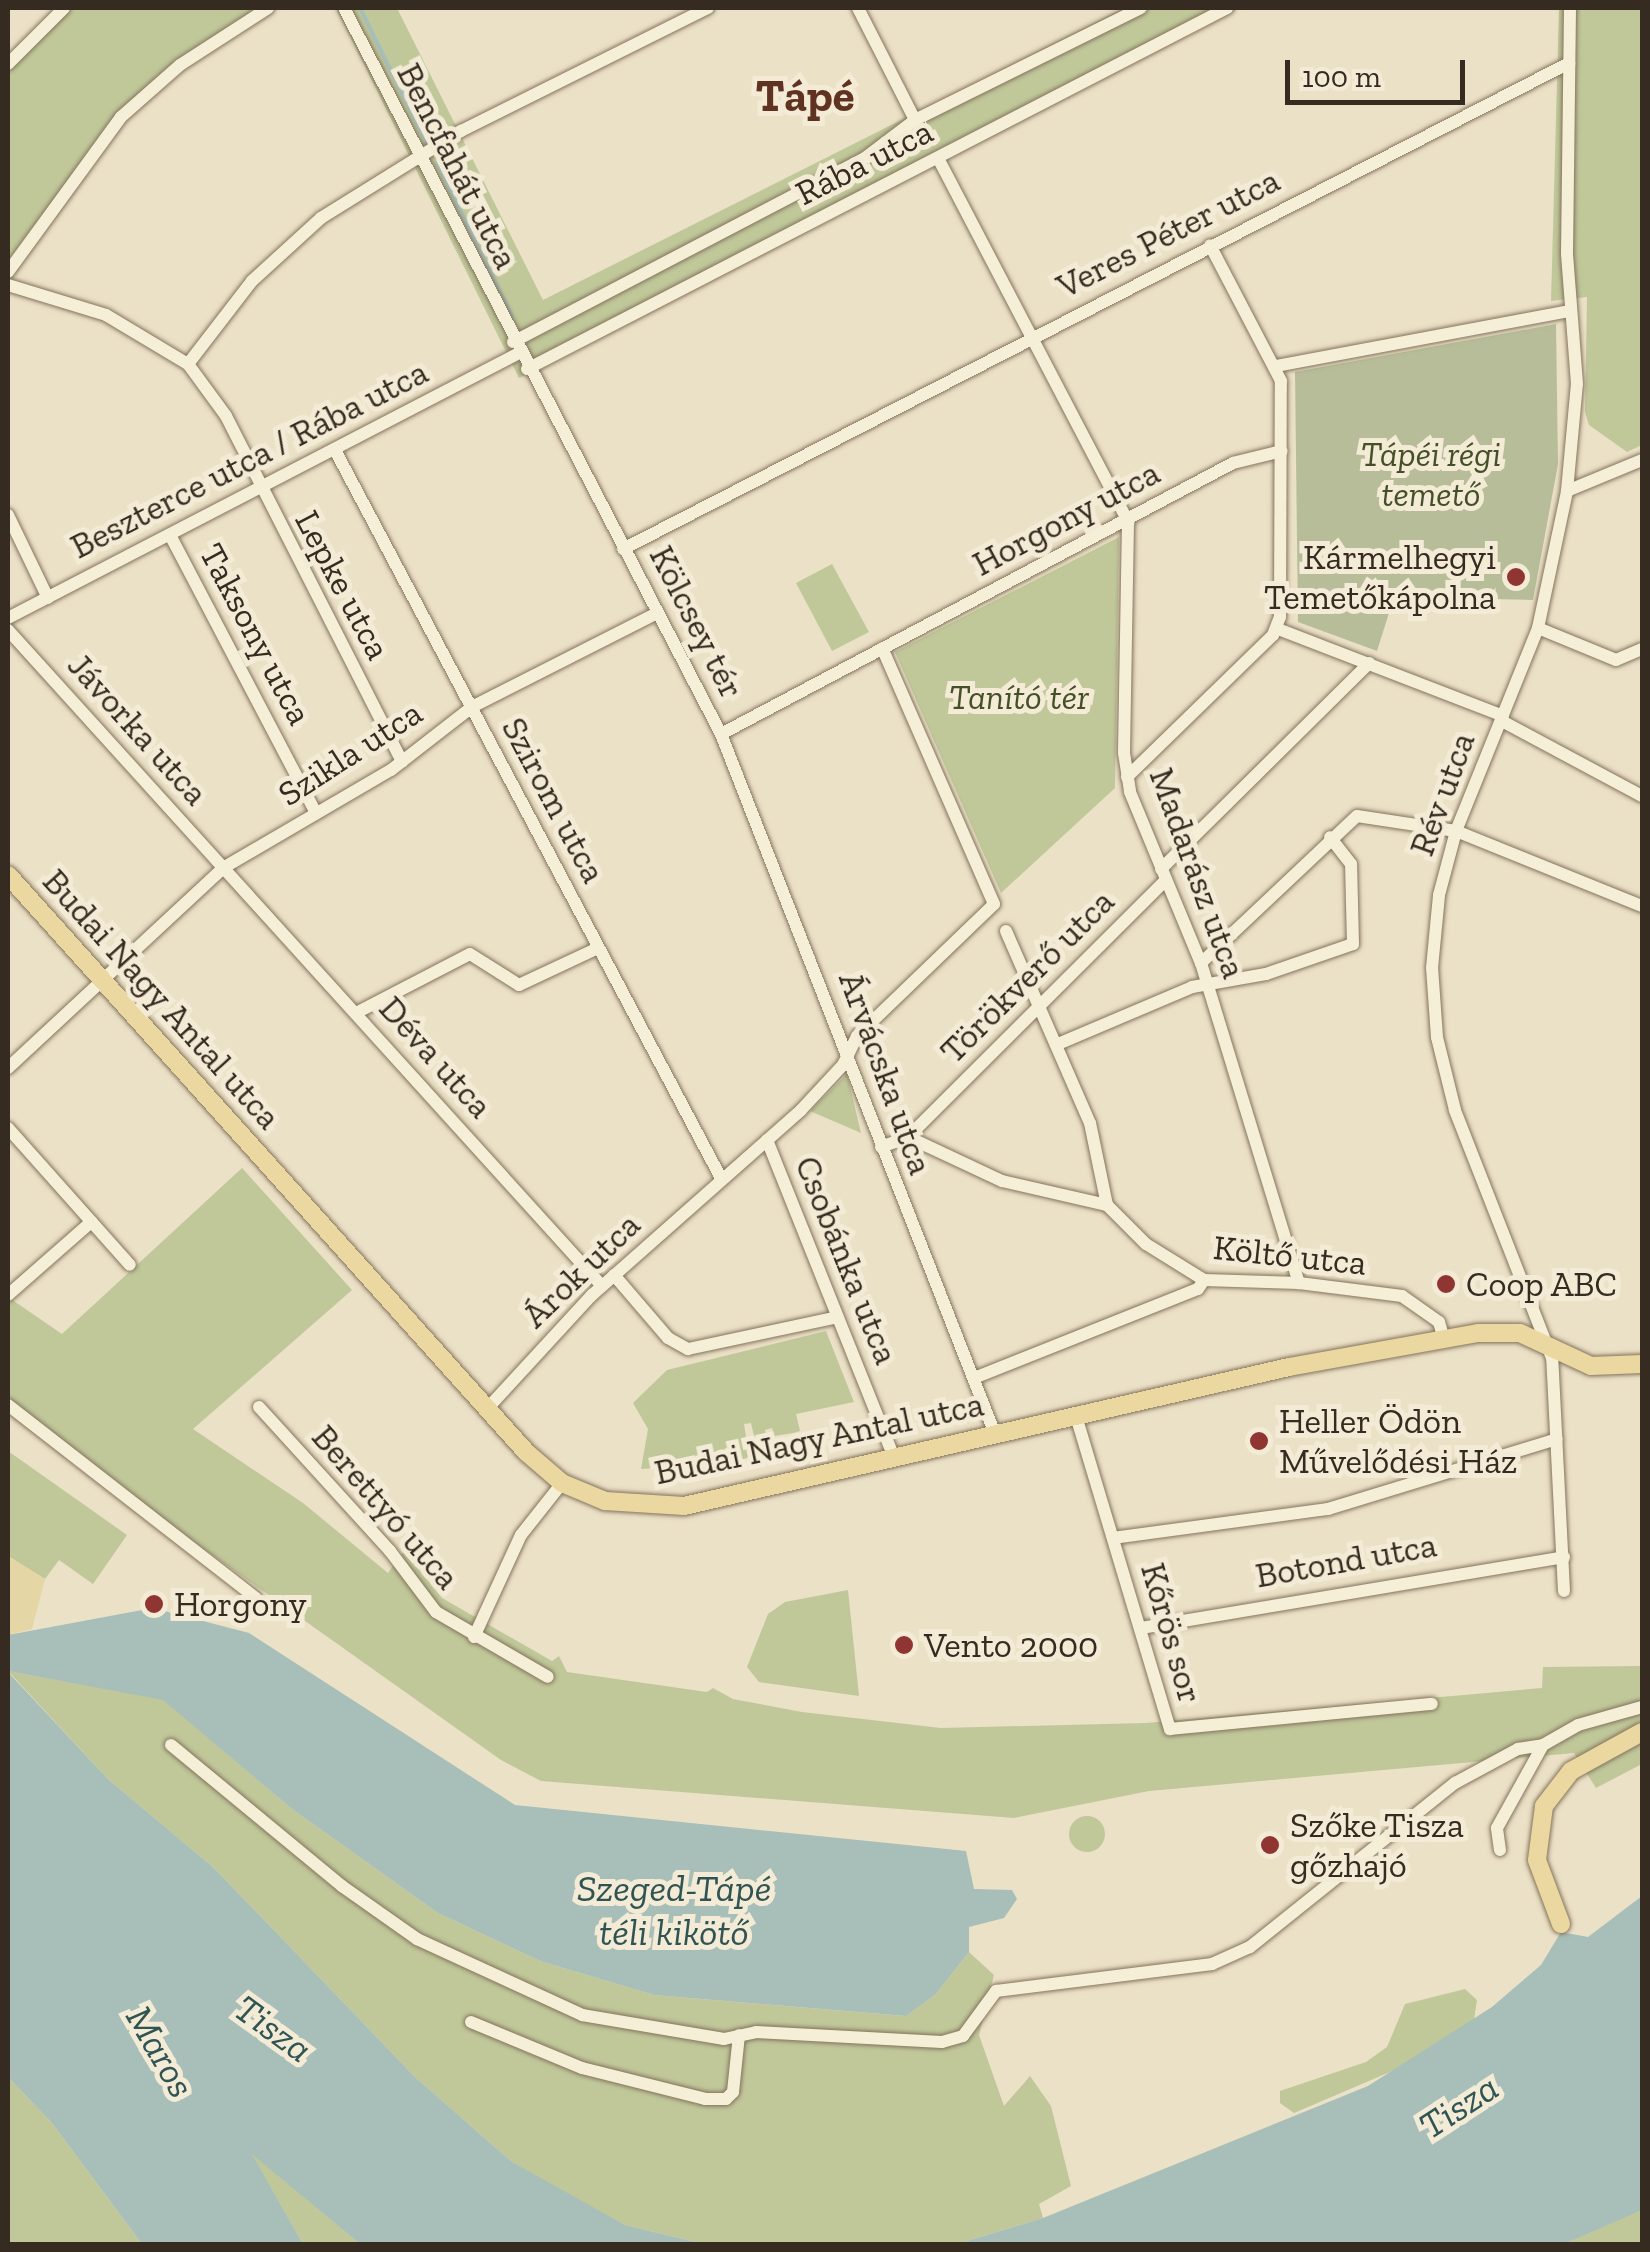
<!DOCTYPE html>
<html>
<head>
<meta charset="utf-8">
<style>
	body { margin:0 }
	#map { position:relative; width:1650px; height:2252px; overflow:hidden; background:#ebe1c6; font-family:"Zilla Slab",serif }
	div>[style] { position:absolute }
	[style*='--x'] { left:calc(var(--x)*1px); top:calc(var(--y)*1px); width:calc(var(--w)*1px); rotate:calc(var(--a)*1deg) }
	.green>* { inset:0; background:#c0c89a }
	.round { border-radius:50% }
	.sand>* { inset:0; background:#e4d6a5 }
	.cemetery>* { inset:0; background:#b7bd99 }
	.water>* { inset:0; background:#a7beb9 }
	.stream>* { height:4px; margin:-2px; padding:0 2px; transform-origin:2px; border-radius:2px; background:#a7beb9 }
	.roads { filter:drop-shadow(0 0 2px #84745d) drop-shadow(0 0 2px #84745d) }
	.minor>* { height:12px; margin:-6px; padding:0 6px; transform-origin:6px; border-radius:6px; background:#f6efd8 }
	.major>* { height:18px; margin:-9px; padding:0 9px; transform-origin:9px; border-radius:9px; background:#ebd7a0 }
	.dots>* { width:28px; height:28px; translate:-50% -50%; box-sizing:border-box; border:5px solid #f3ebd5; border-radius:50% }
	span { translate:-50% -50%; white-space:nowrap; text-align:center; line-height:1.15; -webkit-text-stroke:10px #f3ebd5; paint-order:stroke }
	.street-label { font-size:35px; color:#362b20 }
	.park-label { font-size:35px; color:#445028; font-style:italic }
	.poi-label { font-size:35px; color:#362b20 }
	.right { translate:-100% -50%; text-align:right }
	.left { translate:0 -50%; text-align:left }
	.water-label { font-size:38px; color:#305454; font-style:italic }
	.district-label { font-size:45px; color:#5f3222; font-weight:700 }
	.frame { position:absolute; inset:0; border:10px solid #362b20; pointer-events:none }
	.scale { position:absolute; left:1285px; top:60px; width:180px; height:45px; box-sizing:border-box; border:5px solid #362b20; border-top:0; padding-left:12px; font-size:30px; line-height:35px; white-space:nowrap; color:#362b20; -webkit-text-stroke:8px #f3ebd5; paint-order:stroke }
</style>
</head>
<body>
<div id="map">
	<div class="green">
		<div style="clip-path:polygon(71px 8px,258px 8px,177px 62px,119px 113px,8px 260px,8px 71px)"></div>
		<div style="clip-path:polygon(336px 8px,397px 8px,543px 300px,1124px 8px,1240px 8px,519px 378px)"></div>
		<div style="clip-path:polygon(1559px 8px,1642px 8px,1642px 445px,1627px 452px,1589px 425px,1585px 412px,1587px 297px,1551px 301px)"></div>
		<div style="clip-path:polygon(1119px 537px,1115px 788px,1001px 893px,895px 652px)"></div>
		<div style="clip-path:polygon(832px 564px,869px 632px,832px 651px,796px 583px)"></div>
		<div style="clip-path:polygon(847px 1074px,861px 1133px,810px 1111px)"></div>
		<div style="clip-path:polygon(242px 1168px,352px 1290px,193px 1429px,303px 1503px,388px 1573px,404px 1551px,442px 1598px,552px 1661px,559px 1656px,567px 1672px,707px 1692px,713px 1688px,733px 1699px,802px 1712px,941px 1728px,1146px 1723px,1542px 1688px,1543px 1667px,1640px 1666px,1642px 1649px,1642px 1764px,1596px 1788px,1574px 1753px,1149px 1791px,1014px 1818px,541px 1781px,501px 1760px,8px 1410px,8px 1297px,62px 1334px)"></div>
		<div style="clip-path:polygon(826px 1331px,854px 1402px,796px 1414px,800px 1431px,793px 1433px,774px 1436px,772px 1428px,765px 1430px,766px 1438px,755px 1440px,751px 1423px,744px 1424px,750px 1462px,641px 1469px,648px 1429px,633px 1403px,667px 1370px)"></div>
		<div style="clip-path:polygon(8px 1451px,127px 1535px,93px 1584px,59px 1560px,45px 1579px,8px 1556px)"></div>
		<div style="clip-path:polygon(848px 1590px,859px 1696px,759px 1682px,747px 1667px,768px 1614px,785px 1602px)"></div>
		<div style="clip-path:polygon(8px 1671px,163px 1699px,292px 1809px,438px 1913px,540px 1961px,654px 1995px,906px 2016px,935px 1995px,969px 1952px,994px 1975px,979px 2035px,1004px 2106px,1030px 2076px,1051px 2106px,1071px 2186px,1039px 2204px,1043px 2218px,957px 2244px,704px 2244px,625px 2225px,569px 2198px,512px 2162px,415px 2077px,214px 1868px,108px 1779px)"></div>
		<div class="round" style="left:1069px;top:1816px;width:36px;height:36px"></div>
		<div style="clip-path:polygon(1465px 1989px,1477px 2000px,1474px 2020px,1397px 2069px,1294px 2113px,1280px 2103px,1280px 2091px,1366px 2062px,1387px 2047px,1405px 2004px)"></div>
		<div style="clip-path:polygon(8px 2077px,52px 2123px,142px 2244px,8px 2244px)"></div>
		<div style="clip-path:polygon(250px 2151px,360px 2244px,303px 2244px)"></div>
		<div style="clip-path:polygon(1642px 2210px,1642px 2244px,1564px 2244px,1616px 2220px)"></div>
	</div>
	<div class="sand">
		<div style="clip-path:polygon(8px 1556px,45px 1579px,32px 1629px,8px 1635px)"></div>
	</div>
	<div class="cemetery">
		<div style="clip-path:polygon(1556px 324px,1558px 464px,1533px 600px,1394px 597px,1377px 651px,1298px 622px,1295px 372px)"></div>
	</div>
	<div class="water">
		<div style="clip-path:polygon(153px 1608px,249px 1633px,515px 1805px,966px 1851px,974px 1889px,1012px 1890px,1017px 1899px,1004px 1918px,969px 1927px,969px 1952px,935px 1995px,906px 2016px,654px 1995px,540px 1961px,438px 1913px,292px 1809px,163px 1700px,8px 1671px,8px 1635px)"></div>
		<div style="clip-path:polygon(8px 1672px,108px 1779px,214px 1868px,415px 2077px,512px 2162px,625px 2225px,704px 2244px,360px 2244px,252px 2154px,303px 2244px,142px 2244px,52px 2123px,8px 2077px)"></div>
		<div style="clip-path:polygon(1642px 1896px,1642px 2210px,1564px 2244px,957px 2244px,1043px 2218px,1368px 2086px,1492px 2007px,1541px 1965px,1561px 1932px,1588px 1937px)"></div>
	</div>
	<div class="stream">
		<div style="--x:360;--y:8;--w:154;--a:63.8"></div>
		<div style="--x:437;--y:163;--w:170;--a:63.9"></div>
	</div>
	<div class="roads">
		<div class="minor">
			<div style="--x:344;--y:8;--w:818;--a:62.56"></div>
			<div style="--x:721;--y:734;--w:752;--a:68.62"></div>
			<div style="--x:858;--y:8;--w:126;--a:63"></div>
			<div style="--x:8;--y:64;--w:79;--a:-45"></div>
			<div style="--x:938;--y:158;--w:411;--a:62.4"></div>
			<div style="--x:1128;--y:522;--w:231;--a:91"></div>
			<div style="--x:1124;--y:753;--w:39;--a:81"></div>
			<div style="--x:1130;--y:792;--w:185;--a:67.5"></div>
			<div style="--x:1201;--y:963;--w:335;--a:73"></div>
			<div style="--x:8;--y:272;--w:192;--a:-53.9"></div>
			<div style="--x:121;--y:117;--w:79;--a:-41.4"></div>
			<div style="--x:180;--y:65;--w:105;--a:-32.9"></div>
			<div style="--x:8;--y:285;--w:102;--a:17"></div>
			<div style="--x:106;--y:315;--w:96;--a:30.9"></div>
			<div style="--x:188;--y:364;--w:64;--a:53.8"></div>
			<div style="--x:226;--y:416;--w:388;--a:63"></div>
			<div style="--x:513;--y:342;--w:397;--a:-27.6"></div>
			<div style="--x:865;--y:158;--w:63;--a:-37.2"></div>
			<div style="--x:915;--y:120;--w:252;--a:-26.4"></div>
			<div style="--x:188;--y:364;--w:105;--a:-52.4"></div>
			<div style="--x:252;--y:281;--w:93;--a:-42.4"></div>
			<div style="--x:321;--y:218;--w:165;--a:-31.9"></div>
			<div style="--x:461;--y:131;--w:276;--a:-26.5"></div>
			<div style="--x:1276;--y:366;--w:300;--a:-10.6"></div>
			<div style="--x:527;--y:369;--w:788;--a:-27.28"></div>
			<div style="--x:335;--y:450;--w:824;--a:62.07"></div>
			<div style="--x:1567;--y:491;--w:81;--a:-22.5"></div>
			<div style="--x:8;--y:515;--w:92;--a:64.3"></div>
			<div style="--x:170;--y:535;--w:314;--a:62.3"></div>
			<div style="--x:623;--y:549;--w:1064;--a:-27.19"></div>
			<div style="--x:8;--y:618;--w:576;--a:-27.41"></div>
			<div style="--x:1538;--y:628;--w:84;--a:22.3"></div>
			<div style="--x:1616;--y:660;--w:28;--a:-23"></div>
			<div style="--x:1278;--y:629;--w:241;--a:21.1"></div>
			<div style="--x:8;--y:630;--w:885;--a:47.84"></div>
			<div style="--x:1502;--y:721;--w:159;--a:28.2"></div>
			<div style="--x:721;--y:734;--w:579;--a:-27.89"></div>
			<div style="--x:1233;--y:463;--w:50;--a:-13.8"></div>
			<div style="--x:1127;--y:777;--w:204;--a:-44.2"></div>
			<div style="--x:1273;--y:635;--w:19;--a:-69"></div>
			<div style="--x:1280;--y:617;--w:236;--a:-89.8"></div>
			<div style="--x:1281;--y:381;--w:153;--a:-117.6"></div>
			<div style="--x:1161;--y:869;--w:293;--a:-44.7"></div>
			<div style="--x:1006;--y:931;--w:210;--a:66.4"></div>
			<div style="--x:1090;--y:1123;--w:84;--a:78.3"></div>
			<div style="--x:1201;--y:963;--w:214;--a:-43.3"></div>
			<div style="--x:1357;--y:816;--w:100;--a:8.6"></div>
			<div style="--x:1456;--y:831;--w:201;--a:22"></div>
			<div style="--x:356;--y:1013;--w:128;--a:-27.4"></div>
			<div style="--x:470;--y:954;--w:58;--a:32.3"></div>
			<div style="--x:519;--y:985;--w:87;--a:-25.1"></div>
			<div style="--x:1058;--y:1044;--w:146;--a:-23"></div>
			<div style="--x:1192;--y:987;--w:75;--a:-10"></div>
			<div style="--x:1266;--y:974;--w:92;--a:-19"></div>
			<div style="--x:1353;--y:944;--w:80;--a:-91.4"></div>
			<div style="--x:1351;--y:864;--w:34;--a:-128"></div>
			<div style="--x:8;--y:1068;--w:294;--a:-42.9"></div>
			<div style="--x:223;--y:868;--w:194;--a:-30.3"></div>
			<div style="--x:391;--y:770;--w:103;--a:-37.9"></div>
			<div style="--x:472;--y:707;--w:208;--a:-26.9"></div>
			<div style="--x:8;--y:1128;--w:183;--a:48.3"></div>
			<div style="--x:908;--y:1137;--w:104;--a:25.1"></div>
			<div style="--x:1002;--y:1181;--w:108;--a:12.9"></div>
			<div style="--x:1107;--y:1205;--w:55;--a:45"></div>
			<div style="--x:1146;--y:1244;--w:68;--a:31.8"></div>
			<div style="--x:1204;--y:1280;--w:95;--a:1.8"></div>
			<div style="--x:1299;--y:1283;--w:104;--a:7.2"></div>
			<div style="--x:1402;--y:1296;--w:45;--a:35.1"></div>
			<div style="--x:1439;--y:1322;--w:18;--a:74"></div>
			<div style="--x:767;--y:1140;--w:342;--a:68.2"></div>
			<div style="--x:881;--y:1147;--w:29;--a:-20"></div>
			<div style="--x:908;--y:1137;--w:364;--a:-44.9"></div>
			<div style="--x:614;--y:1275;--w:83;--a:49.4"></div>
			<div style="--x:668;--y:1338;--w:23;--a:29"></div>
			<div style="--x:688;--y:1349;--w:153;--a:-12"></div>
			<div style="--x:8;--y:1295;--w:111;--a:-41.3"></div>
			<div style="--x:974;--y:1378;--w:241;--a:-21.7"></div>
			<div style="--x:1198;--y:1289;--w:11;--a:-56"></div>
			<div style="--x:8;--y:1405;--w:314;--a:37.9"></div>
			<div style="--x:259;--y:1407;--w:195;--a:47.7"></div>
			<div style="--x:390;--y:1551;--w:76;--a:53"></div>
			<div style="--x:436;--y:1612;--w:129;--a:30.1"></div>
			<div style="--x:487;--y:1409;--w:155;--a:-47.4"></div>
			<div style="--x:592;--y:1295;--w:279;--a:-41.5"></div>
			<div style="--x:801;--y:1110;--w:62;--a:-47"></div>
			<div style="--x:843;--y:1065;--w:32;--a:-64"></div>
			<div style="--x:857;--y:1036;--w:190;--a:-43.9"></div>
			<div style="--x:994;--y:904;--w:279;--a:-113.6"></div>
			<div style="--x:1076;--y:1416;--w:327;--a:73.3"></div>
			<div style="--x:1170;--y:1729;--w:263;--a:-5.5"></div>
			<div style="--x:1113;--y:1538;--w:217;--a:-7.7"></div>
			<div style="--x:1328;--y:1509;--w:239;--a:-17"></div>
			<div style="--x:1564;--y:1591;--w:233;--a:-92.9"></div>
			<div style="--x:1552;--y:1358;--w:266;--a:-111.4"></div>
			<div style="--x:1455;--y:1110;--w:75;--a:-103.9"></div>
			<div style="--x:1437;--y:1037;--w:69;--a:-94.1"></div>
			<div style="--x:1432;--y:968;--w:73;--a:-84.5"></div>
			<div style="--x:1439;--y:895;--w:66;--a:-75.1"></div>
			<div style="--x:1456;--y:831;--w:219;--a:-68"></div>
			<div style="--x:1538;--y:628;--w:140;--a:-78"></div>
			<div style="--x:1567;--y:491;--w:107;--a:-84.7"></div>
			<div style="--x:1577;--y:384;--w:130;--a:-94.4"></div>
			<div style="--x:1567;--y:254;--w:246;--a:-89.3"></div>
			<div style="--x:1141;--y:1628;--w:429;--a:-9.5"></div>
			<div style="--x:474;--y:1637;--w:112;--a:-65.3"></div>
			<div style="--x:521;--y:1535;--w:66;--a:-51.7"></div>
			<div style="--x:171;--y:1745;--w:222;--a:39.5"></div>
			<div style="--x:342;--y:1886;--w:92;--a:35.2"></div>
			<div style="--x:417;--y:1939;--w:182;--a:24.7"></div>
			<div style="--x:582;--y:2015;--w:144;--a:9.6"></div>
			<div style="--x:724;--y:2039;--w:33;--a:-12"></div>
			<div style="--x:756;--y:2032;--w:186;--a:3.1"></div>
			<div style="--x:942;--y:2042;--w:22;--a:-16"></div>
			<div style="--x:963;--y:2036;--w:56;--a:-53.7"></div>
			<div style="--x:996;--y:1991;--w:218;--a:-7.1"></div>
			<div style="--x:1212;--y:1964;--w:42;--a:-24.1"></div>
			<div style="--x:1250;--y:1947;--w:263;--a:-38.7"></div>
			<div style="--x:1455;--y:1783;--w:72;--a:-28.4"></div>
			<div style="--x:1518;--y:1749;--w:25;--a:-9"></div>
			<div style="--x:1500;--y:1850;--w:22;--a:-98"></div>
			<div style="--x:1497;--y:1828;--w:95;--a:-61"></div>
			<div style="--x:1543;--y:1745;--w:40;--a:-29.7"></div>
			<div style="--x:1578;--y:1725;--w:66;--a:-15.7"></div>
			<div style="--x:471;--y:2022;--w:120;--a:22.5"></div>
			<div style="--x:582;--y:2068;--w:127;--a:14.1"></div>
			<div style="--x:705;--y:2099;--w:21;--a:0"></div>
			<div style="--x:726;--y:2099;--w:10;--a:-45"></div>
			<div style="--x:733;--y:2092;--w:57;--a:-84"></div>
		</div>
		<div class="major">
			<div style="--x:8;--y:875;--w:775;--a:48.08"></div>
			<div style="--x:526;--y:1452;--w:48;--a:40.7"></div>
			<div style="--x:562;--y:1483;--w:47;--a:22.7"></div>
			<div style="--x:605;--y:1501;--w:79;--a:3.6"></div>
			<div style="--x:684;--y:1506;--w:621;--a:-12.94"></div>
			<div style="--x:1289;--y:1367;--w:192;--a:-10.2"></div>
			<div style="--x:1478;--y:1333;--w:42;--a:0"></div>
			<div style="--x:1520;--y:1333;--w:78;--a:24.9"></div>
			<div style="--x:1591;--y:1366;--w:51;--a:-2.2"></div>
			<div style="--x:1561;--y:1924;--w:68;--a:-110.6"></div>
			<div style="--x:1537;--y:1860;--w:54;--a:-82.6"></div>
			<div style="--x:1544;--y:1806;--w:44;--a:-52.4"></div>
			<div style="--x:1571;--y:1771;--w:81;--a:-28.8"></div>
		</div>
	</div>
	<div class="dots">
		<div style="left:1516px;top:577px;background:#8f3532"></div>
		<div style="left:1446px;top:1284px;background:#8f3532"></div>
		<div style="left:1259px;top:1441px;background:#8f3532"></div>
		<div style="left:154px;top:1604px;background:#8f3532"></div>
		<div style="left:904px;top:1645px;background:#8f3532"></div>
		<div style="left:1270px;top:1845px;background:#8f3532"></div>
	</div>
	<div class="street-label">
		<span style="left:864px;top:162px;rotate:-27deg">Rába utca</span>
		<span style="left:458px;top:166px;rotate:63deg">Bencfahát utca</span>
		<span style="left:1168px;top:233px;rotate:-27deg">Veres Péter utca</span>
		<span style="left:249px;top:459px;rotate:-27deg">Beszterce utca / Rába utca</span>
		<span style="left:1066px;top:518px;rotate:-28deg">Horgony utca</span>
		<span style="left:343px;top:585px;rotate:62deg">Lepke utca</span>
		<span style="left:697px;top:622px;rotate:63deg">Kölcsey tér</span>
		<span style="left:256px;top:634px;rotate:62deg">Taksony utca</span>
		<span style="left:138px;top:729px;rotate:48deg">Jávorka utca</span>
		<span style="left:350px;top:753px;rotate:-33deg">Szikla utca</span>
		<span style="left:1442px;top:794px;rotate:-70deg">Rév utca</span>
		<span style="left:554px;top:800px;rotate:62deg">Szirom utca</span>
		<span style="left:1198px;top:873px;rotate:70deg">Madarász utca</span>
		<span style="left:1027px;top:976px;rotate:-45deg">Törökverő utca</span>
		<span style="left:162px;top:999px;rotate:48deg">Budai Nagy Antal utca</span>
		<span style="left:436px;top:1057px;rotate:48deg">Déva utca</span>
		<span style="left:886px;top:1073px;rotate:70deg">Árvácska utca</span>
		<span style="left:1290px;top:1255px;rotate:6deg">Költő utca</span>
		<span style="left:847px;top:1260px;rotate:68deg">Csobánka utca</span>
		<span style="left:581px;top:1270px;rotate:-44deg">Árok utca</span>
		<span style="left:819px;top:1438px;rotate:-12deg">Budai Nagy Antal utca</span>
		<span style="left:386px;top:1507px;rotate:49deg">Berettyó utca</span>
		<span style="left:1346px;top:1560px;rotate:-10deg">Botond utca</span>
		<span style="left:1172px;top:1633px;rotate:74deg">Kőrös sor</span>
	</div>
	<div class="park-label">
		<span style="left:1431px;top:474px">Tápéi régi<br>temető</span>
		<span style="left:1019px;top:697px">Tanító tér</span>
	</div>
	<div class="poi-label">
		<span class="right" style="left:1496px;top:577px">Kármelhegyi<br>Temetőkápolna</span>
		<span class="left" style="left:1466px;top:1284px">Coop ABC</span>
		<span class="left" style="left:1279px;top:1441px">Heller Ödön<br>Művelődési Ház</span>
		<span class="left" style="left:174px;top:1604px">Horgony</span>
		<span class="left" style="left:924px;top:1645px">Vento 2000</span>
		<span class="left" style="left:1290px;top:1845px">Szőke Tisza<br>gőzhajó</span>
	</div>
	<div class="water-label">
		<span style="left:674px;top:1911px">Szeged-Tápé<br>téli kikötő</span>
		<span style="left:273px;top:2029px;rotate:36deg">Tisza</span>
		<span style="left:160px;top:2052px;rotate:60deg">Maros</span>
		<span style="left:1459px;top:2107px;rotate:-33deg">Tisza</span>
	</div>
	<div class="district-label">
		<span style="left:805px;top:97px">Tápé</span>
	</div>
	<div class="frame"></div>
	<div class="scale">100 m</div>
</div>
</body>
</html>
